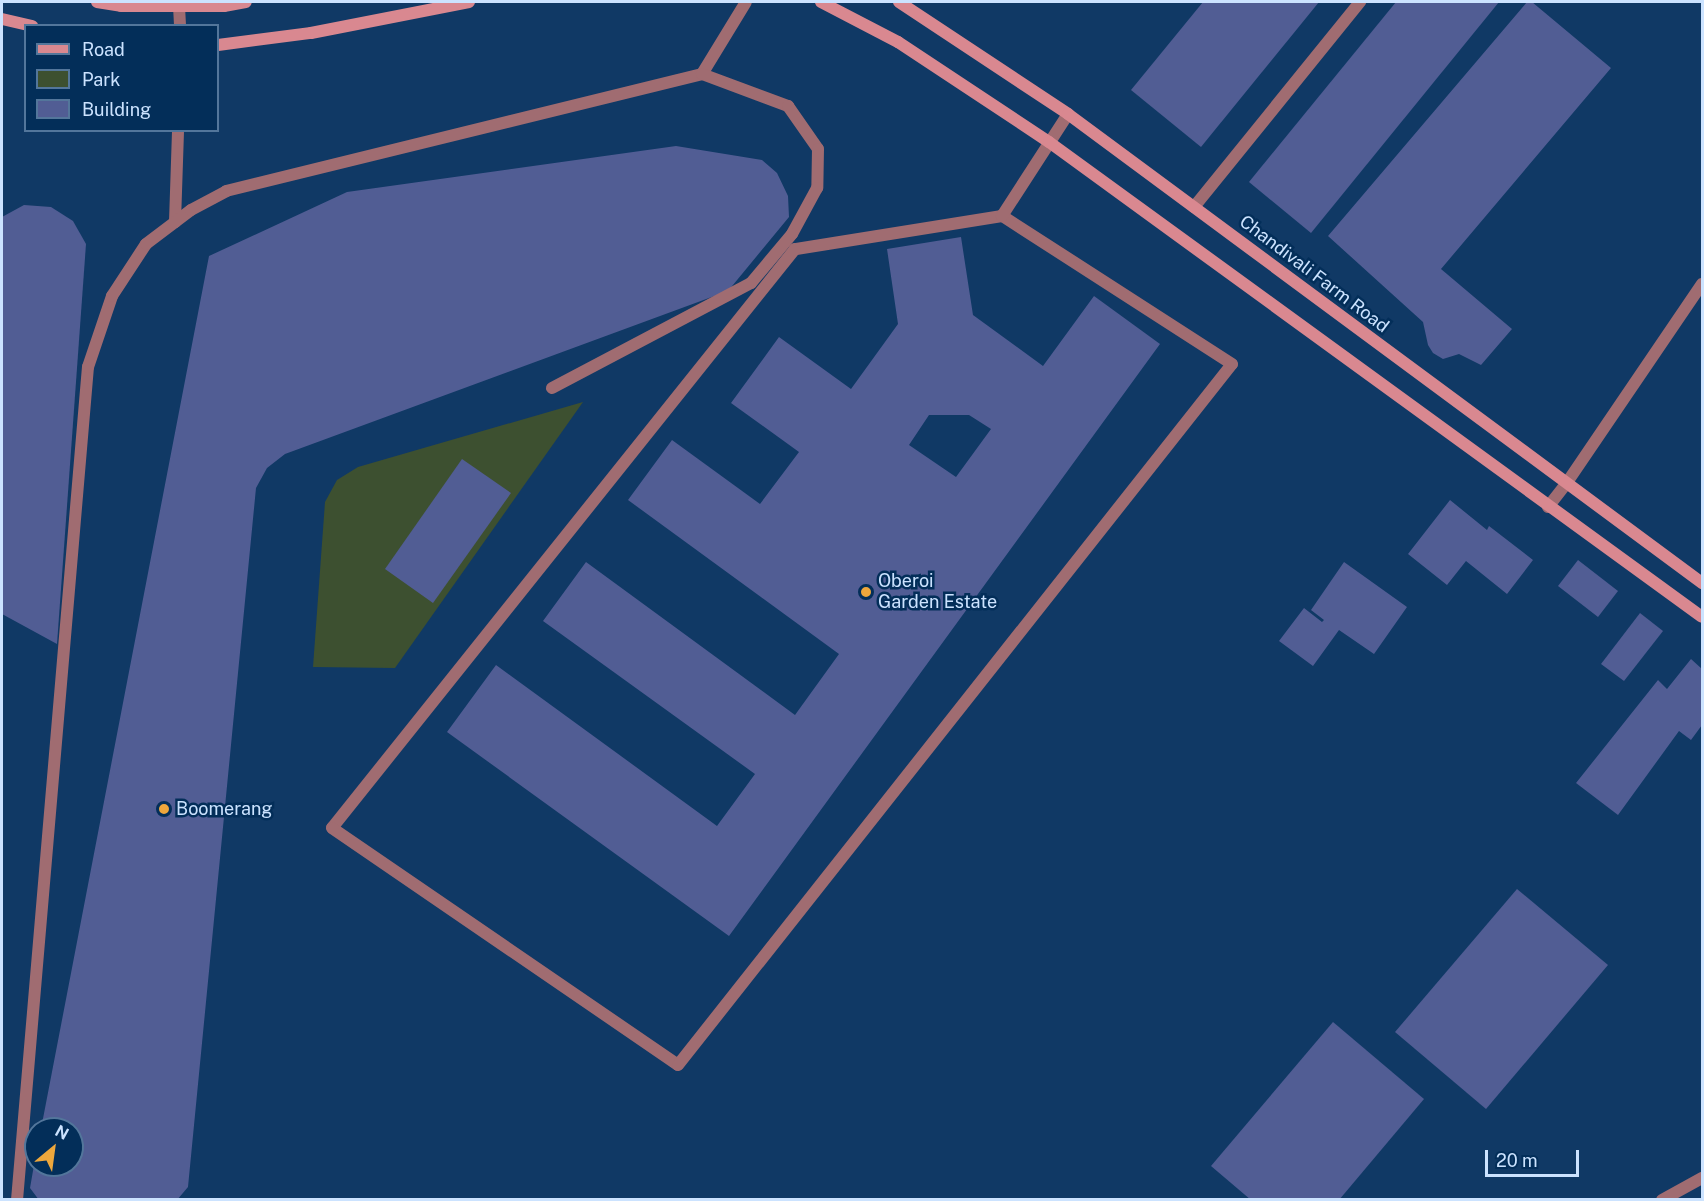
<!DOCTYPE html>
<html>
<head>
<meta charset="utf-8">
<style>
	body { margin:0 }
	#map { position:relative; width:1704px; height:1201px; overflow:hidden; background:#103965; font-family:"Public Sans",sans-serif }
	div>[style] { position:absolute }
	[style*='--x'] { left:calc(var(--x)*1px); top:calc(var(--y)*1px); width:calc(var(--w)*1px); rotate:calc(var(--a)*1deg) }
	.green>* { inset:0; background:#3d5030 }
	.building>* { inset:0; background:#515d94 }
	.lane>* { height:12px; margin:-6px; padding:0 6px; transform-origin:6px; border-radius:6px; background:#a06c71 }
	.street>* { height:12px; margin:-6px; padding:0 6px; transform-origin:6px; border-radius:6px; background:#a06c71 }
	.secondary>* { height:12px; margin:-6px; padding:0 6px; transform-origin:6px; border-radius:6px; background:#d98890 }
	.dots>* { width:16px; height:16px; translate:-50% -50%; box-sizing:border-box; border:3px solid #032e59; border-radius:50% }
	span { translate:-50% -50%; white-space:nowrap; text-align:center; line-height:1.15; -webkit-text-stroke:5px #032e59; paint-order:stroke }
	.street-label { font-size:18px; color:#cce3ff }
	.poi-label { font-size:18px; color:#cce3ff }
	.left { translate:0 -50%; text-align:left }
	.frame { position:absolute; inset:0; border:3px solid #cce3ff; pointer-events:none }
	.legend { position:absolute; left:24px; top:24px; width:195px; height:108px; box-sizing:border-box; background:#032e59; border:2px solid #53769b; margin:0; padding:8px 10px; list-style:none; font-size:18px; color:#cce3ff }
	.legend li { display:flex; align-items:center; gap:12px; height:30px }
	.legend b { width:30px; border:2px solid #53769b }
	.north { position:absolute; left:24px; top:1117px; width:60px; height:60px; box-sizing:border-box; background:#032e59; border:2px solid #53769b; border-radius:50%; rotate:29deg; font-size:16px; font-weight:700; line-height:24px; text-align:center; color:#cce3ff }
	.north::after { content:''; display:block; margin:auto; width:21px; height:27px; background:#eea73c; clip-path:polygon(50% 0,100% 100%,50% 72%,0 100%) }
	.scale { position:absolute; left:1485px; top:1150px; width:94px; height:27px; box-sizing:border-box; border:3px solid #cce3ff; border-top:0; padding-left:8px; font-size:18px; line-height:21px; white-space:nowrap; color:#cce3ff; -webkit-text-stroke:4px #032e59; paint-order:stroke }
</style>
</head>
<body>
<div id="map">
	<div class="green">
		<div style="clip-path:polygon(583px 402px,395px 668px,313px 667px,325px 502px,337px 480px,358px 467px)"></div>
	</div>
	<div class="building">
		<div style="clip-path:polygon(1203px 2px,1319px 2px,1201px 147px,1131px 90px)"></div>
		<div style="clip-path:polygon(1396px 2px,1499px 2px,1311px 233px,1249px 182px)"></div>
		<div style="clip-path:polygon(1527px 2px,1532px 2px,1611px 68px,1441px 269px,1512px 329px,1481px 365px,1459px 354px,1443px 359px,1433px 353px,1428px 345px,1423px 322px,1328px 236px)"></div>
		<div style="clip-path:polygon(676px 146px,762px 160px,777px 173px,788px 196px,789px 217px,728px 291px,285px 454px,267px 468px,256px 488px,188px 1187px,177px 1200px,39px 1200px,30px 1188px,34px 1165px,72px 1165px,72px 1129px,41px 1129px,209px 256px,347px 192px)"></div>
		<div style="clip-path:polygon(24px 205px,51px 207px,73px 221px,86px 244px,57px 644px,2px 614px,2px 217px)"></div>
		<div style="clip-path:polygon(evenodd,961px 237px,973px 315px,1043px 366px,1094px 296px,1160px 344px,729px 936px,447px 732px,496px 665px,717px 826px,755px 774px,543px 621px,586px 562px,795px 715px,839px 654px,628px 500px,672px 440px,760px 504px,799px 452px,731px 403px,779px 337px,851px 389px,898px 324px,887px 249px,961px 237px,929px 415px,969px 415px,991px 429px,956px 477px,909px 445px,929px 415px)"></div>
		<div style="clip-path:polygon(462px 459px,511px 493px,433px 603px,385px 569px)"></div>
		<div style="clip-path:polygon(1450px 500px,1487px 530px,1489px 526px,1533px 560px,1507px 594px,1466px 561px,1447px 585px,1408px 554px)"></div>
		<div style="clip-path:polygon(1578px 560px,1618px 591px,1598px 617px,1558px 586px)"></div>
		<div style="clip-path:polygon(1344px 562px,1407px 607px,1374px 654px,1339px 630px,1313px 666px,1279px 641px,1304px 608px,1322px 622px,1324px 620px,1311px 610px)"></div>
		<div style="clip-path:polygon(1640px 613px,1663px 631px,1624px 681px,1601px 664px)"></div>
		<div style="clip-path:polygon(1691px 659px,1702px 669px,1702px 725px,1691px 740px,1679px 731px,1618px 815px,1576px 783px,1658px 680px,1667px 689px)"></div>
		<div style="clip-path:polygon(1517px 889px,1608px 965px,1486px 1109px,1395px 1032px)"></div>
		<div style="clip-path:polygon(1333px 1022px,1424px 1099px,1339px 1200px,1251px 1200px,1211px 1166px)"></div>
	</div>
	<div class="lane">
		<div style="--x:179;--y:6;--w:20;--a:87"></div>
		<div style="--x:702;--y:74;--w:84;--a:-58.6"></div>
		<div style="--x:1194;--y:207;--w:264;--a:-51"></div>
		<div style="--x:1002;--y:216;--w:210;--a:170.9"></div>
		<div style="--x:795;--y:249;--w:741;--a:128.65"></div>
		<div style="--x:332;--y:828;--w:419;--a:34.4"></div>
		<div style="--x:678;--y:1065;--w:893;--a:-51.68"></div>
		<div style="--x:1232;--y:364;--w:274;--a:-147.2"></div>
		<div style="--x:1002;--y:216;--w:121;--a:-57.1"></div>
		<div style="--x:175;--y:222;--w:92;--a:-88.1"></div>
		<div style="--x:17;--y:1200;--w:836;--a:-85.13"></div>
		<div style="--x:88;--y:367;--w:75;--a:-71.3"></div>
		<div style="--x:112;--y:296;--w:62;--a:-56.8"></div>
		<div style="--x:146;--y:244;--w:56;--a:-37.1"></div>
		<div style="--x:191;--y:210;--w:40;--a:-28"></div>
		<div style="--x:226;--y:191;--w:490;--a:-13.8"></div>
		<div style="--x:702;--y:74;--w:92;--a:20.4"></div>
		<div style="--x:788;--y:106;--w:52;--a:55.1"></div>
		<div style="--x:818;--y:149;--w:39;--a:91"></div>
		<div style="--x:817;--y:188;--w:52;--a:118.5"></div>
		<div style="--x:792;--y:234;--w:64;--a:129.9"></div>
		<div style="--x:751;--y:283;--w:225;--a:152.2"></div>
	</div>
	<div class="street">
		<div style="--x:1548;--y:507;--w:29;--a:-52"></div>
		<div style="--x:1566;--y:484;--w:242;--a:-55.8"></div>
		<div style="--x:1662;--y:1200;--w:46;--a:-28.8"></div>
	</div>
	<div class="secondary">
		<div style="--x:97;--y:2;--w:24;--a:9"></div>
		<div style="--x:121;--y:6;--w:103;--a:0"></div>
		<div style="--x:224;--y:6;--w:22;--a:-10"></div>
		<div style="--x:821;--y:2;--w:87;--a:27.5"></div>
		<div style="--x:898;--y:42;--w:181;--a:33.5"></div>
		<div style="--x:1049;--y:142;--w:807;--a:36.03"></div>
		<div style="--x:899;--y:2;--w:203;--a:33.5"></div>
		<div style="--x:1068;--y:114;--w:789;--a:36.49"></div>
		<div style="--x:2;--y:19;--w:31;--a:13"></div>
		<div style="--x:218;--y:45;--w:94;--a:-7.4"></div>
		<div style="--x:311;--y:33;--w:161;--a:-11.1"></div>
	</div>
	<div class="dots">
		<div style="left:866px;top:592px;background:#eea73c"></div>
		<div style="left:164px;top:809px;background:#eea73c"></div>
	</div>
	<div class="street-label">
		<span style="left:1314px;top:274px;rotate:37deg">Chandivali Farm Road</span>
	</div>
	<div class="poi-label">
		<span class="left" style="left:878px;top:592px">Oberoi<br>Garden Estate</span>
		<span class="left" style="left:176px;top:809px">Boomerang</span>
	</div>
	<div class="frame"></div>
	<ul class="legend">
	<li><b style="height:8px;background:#d98890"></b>Road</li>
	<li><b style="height:16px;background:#3d5030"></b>Park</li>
	<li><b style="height:16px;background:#515d94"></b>Building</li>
	</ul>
	<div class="north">N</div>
	<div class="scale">20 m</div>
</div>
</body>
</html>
